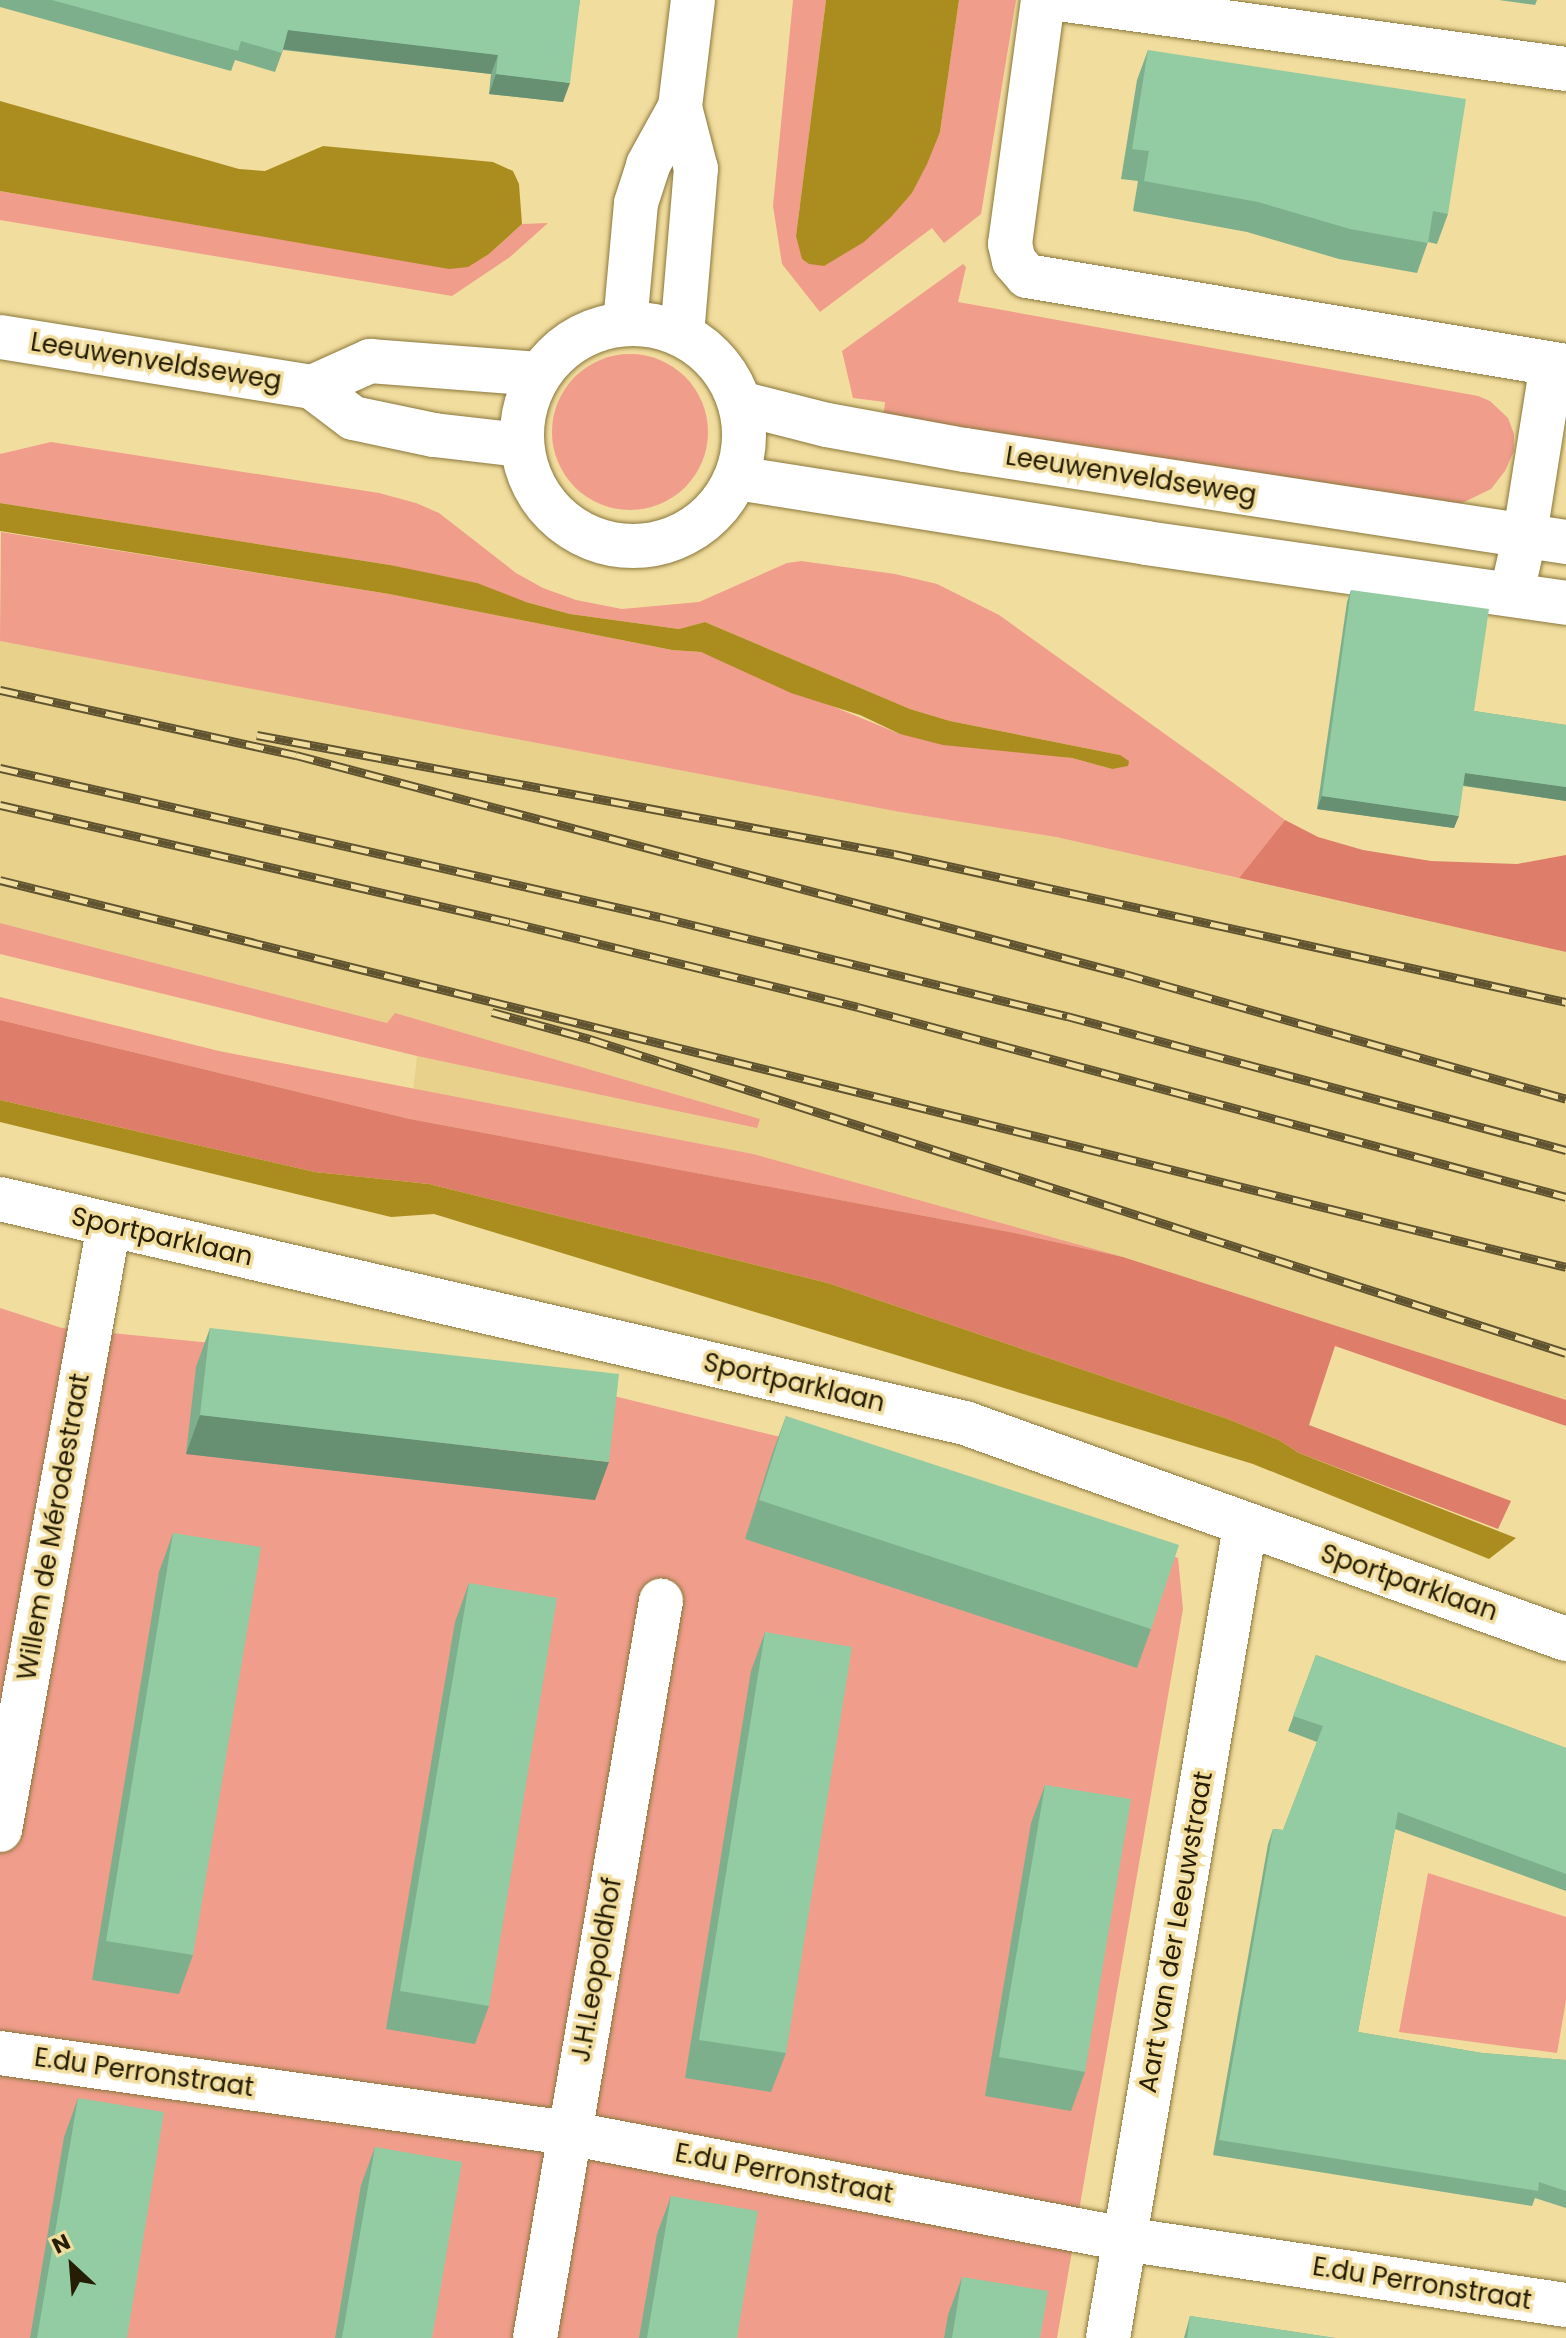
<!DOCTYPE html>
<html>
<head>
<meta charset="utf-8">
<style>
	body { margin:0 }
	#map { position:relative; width:1566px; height:2338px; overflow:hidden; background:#f1dd9e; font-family:Poppins,sans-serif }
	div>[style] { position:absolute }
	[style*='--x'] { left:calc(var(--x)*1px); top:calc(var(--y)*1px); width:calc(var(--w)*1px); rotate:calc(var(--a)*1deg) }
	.built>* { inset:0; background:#e8d28b }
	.green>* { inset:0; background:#f09d8b }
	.round { border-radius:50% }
	.forest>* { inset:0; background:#de7d69 }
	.water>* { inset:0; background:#ab8d1f }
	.roads { filter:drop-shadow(0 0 2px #89773b) drop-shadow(0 0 2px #89773b) }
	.street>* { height:44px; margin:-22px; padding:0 22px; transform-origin:22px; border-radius:22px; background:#fff }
	.secondary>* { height:44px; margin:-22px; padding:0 22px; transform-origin:22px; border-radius:22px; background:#fff }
	.secondary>.ring { margin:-22px; padding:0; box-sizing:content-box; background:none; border:44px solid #fff; border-radius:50% }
	.rail>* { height:9px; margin-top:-4.5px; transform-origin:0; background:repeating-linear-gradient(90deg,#f1dd9e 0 18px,#605430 0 36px); box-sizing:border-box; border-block:2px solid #605430 }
	.wall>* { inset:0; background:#7eaf8c }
	.shaded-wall>* { inset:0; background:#678f72 }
	.building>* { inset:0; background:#93cca3 }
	span { translate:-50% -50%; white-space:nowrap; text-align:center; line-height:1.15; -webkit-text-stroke:7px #f1dd9e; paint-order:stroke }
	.street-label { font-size:26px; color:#251d04 }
	.north { position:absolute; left:32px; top:2226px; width:80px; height:80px; -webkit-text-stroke:6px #f1dd9e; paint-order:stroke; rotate:334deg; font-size:22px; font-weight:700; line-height:32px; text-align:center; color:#251d04 }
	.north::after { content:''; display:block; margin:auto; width:28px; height:36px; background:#251d04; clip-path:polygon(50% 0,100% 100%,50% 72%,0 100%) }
</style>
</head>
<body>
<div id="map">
	<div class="built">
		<div style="clip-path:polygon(0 641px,900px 812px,1056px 837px,1566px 952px,1566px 1400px,1123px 1257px,1015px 1233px,410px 1119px,417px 1056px,756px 1128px,396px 1013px,387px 1023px,0 923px)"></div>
	</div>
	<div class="green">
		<div style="clip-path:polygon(793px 0,826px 0,796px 236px,823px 266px,863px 242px,912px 193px,940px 132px,959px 0,1016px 0,981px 214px,944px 243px,932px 228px,820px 312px,782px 264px,773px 206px)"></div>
		<div style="clip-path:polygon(0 191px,220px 229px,489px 254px,522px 224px,548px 223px,510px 257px,452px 296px,0 220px)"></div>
		<div style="clip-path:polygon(963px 264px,966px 267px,958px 302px,1478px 396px,1490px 401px,1508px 418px,1514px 434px,1514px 451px,1505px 471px,1491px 489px,1456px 506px,883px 421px,885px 402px,853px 398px,842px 351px)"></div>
		<div class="round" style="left:552px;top:354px;width:156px;height:156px"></div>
		<div style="clip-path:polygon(51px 442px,379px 493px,416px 503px,439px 513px,516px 573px,543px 588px,576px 600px,622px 609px,699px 602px,787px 563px,801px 561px,895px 574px,937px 584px,999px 615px,1285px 820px,1239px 878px,1056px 837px,900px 812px,0 641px,1px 532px,389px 594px,672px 650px,701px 652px,900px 734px,1072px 758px,1112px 769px,1120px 755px,950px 721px,910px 709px,705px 622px,679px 629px,570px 614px,390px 565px,0 503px,0 454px)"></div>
		<div style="clip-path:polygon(0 923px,387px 1023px,395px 1013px,760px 1119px,757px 1128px,417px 1056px,0 954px)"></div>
		<div style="clip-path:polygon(0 997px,219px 1051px,753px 1154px,1123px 1257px,1015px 1233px,410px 1119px,0 1020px)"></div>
		<div style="clip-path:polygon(0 1308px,62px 1328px,339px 1356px,614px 1396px,894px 1465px,1178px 1558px,1183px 1609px,1057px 2338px,0 2338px)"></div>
		<div style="clip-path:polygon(1428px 1873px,1566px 1917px,1566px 2000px,1557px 2053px,1399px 2032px)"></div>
	</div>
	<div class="forest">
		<div style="clip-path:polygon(1285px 820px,1318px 837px,1363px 850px,1431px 861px,1517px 864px,1566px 855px,1566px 952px,1239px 878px)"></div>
		<div style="clip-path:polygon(0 1020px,410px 1119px,1015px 1233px,1123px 1257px,1566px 1400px,1566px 1426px,1335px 1346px,1309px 1425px,1511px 1501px,1498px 1529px,1299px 1453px,1279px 1440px,1228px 1419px,828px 1283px,429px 1184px,315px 1172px,0 1100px)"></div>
	</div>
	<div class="water">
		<div style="clip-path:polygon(826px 0,959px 0,940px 132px,927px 164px,912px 193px,891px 217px,864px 242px,824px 266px,809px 264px,802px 259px,796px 236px)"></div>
		<div style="clip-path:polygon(0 101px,239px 169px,265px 171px,323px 146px,493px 162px,513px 171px,519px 184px,522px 224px,489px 254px,468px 267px,449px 269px,0 191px)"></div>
		<div style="clip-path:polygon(0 503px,390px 565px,477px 583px,526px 602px,570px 614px,679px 629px,705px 622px,910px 709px,950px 721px,1120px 755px,1129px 761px,1128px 766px,1112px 769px,1072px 758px,943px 745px,900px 734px,860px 715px,791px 693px,701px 652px,672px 650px,389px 594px,0 531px)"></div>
		<div style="clip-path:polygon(0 1100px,315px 1172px,429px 1184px,828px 1283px,1228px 1419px,1279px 1440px,1299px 1453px,1516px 1538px,1489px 1559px,1253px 1464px,434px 1214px,391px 1217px,0 1122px)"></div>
	</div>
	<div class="roads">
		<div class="street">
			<div style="--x:1043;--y:0;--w:246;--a:97.7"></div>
			<div style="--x:1010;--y:244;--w:17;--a:77"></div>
			<div style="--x:1014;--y:261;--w:20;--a:49"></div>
			<div style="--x:1027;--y:276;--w:546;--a:9.48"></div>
			<div style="--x:1066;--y:0;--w:505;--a:7.86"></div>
			<div style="--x:1512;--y:593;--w:60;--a:-77.6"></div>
			<div style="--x:1525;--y:534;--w:172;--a:-81"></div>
			<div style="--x:0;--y:1199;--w:991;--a:13.07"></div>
			<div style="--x:965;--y:1423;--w:639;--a:19.77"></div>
			<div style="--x:0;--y:1830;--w:615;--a:-79.79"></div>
			<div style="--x:0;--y:2053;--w:574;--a:8.02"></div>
			<div style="--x:568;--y:2133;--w:566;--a:10.79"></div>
			<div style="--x:1124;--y:2239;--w:447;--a:8.5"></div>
			<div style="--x:535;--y:2338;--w:748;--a:-80.3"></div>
			<div style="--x:1108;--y:2338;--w:823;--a:-80.42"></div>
		</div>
		<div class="secondary">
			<div class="ring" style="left:522px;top:324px;width:178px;height:178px"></div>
			<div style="--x:625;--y:324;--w:121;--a:-84.8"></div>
			<div style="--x:636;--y:203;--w:40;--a:-72"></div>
			<div style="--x:648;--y:165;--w:66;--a:-61.1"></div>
			<div style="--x:682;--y:335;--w:167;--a:-85.2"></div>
			<div style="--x:696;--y:169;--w:64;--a:-104.5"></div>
			<div style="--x:680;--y:107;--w:108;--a:-83.1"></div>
			<div style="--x:0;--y:337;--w:316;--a:9.1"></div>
			<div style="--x:312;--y:387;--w:51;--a:37.1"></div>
			<div style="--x:353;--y:418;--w:83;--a:11.9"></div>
			<div style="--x:434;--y:435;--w:88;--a:6.6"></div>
			<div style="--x:312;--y:387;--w:64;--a:-24.1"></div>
			<div style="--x:370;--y:361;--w:169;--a:4.4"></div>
			<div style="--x:740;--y:403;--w:90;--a:14.2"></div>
			<div style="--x:827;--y:425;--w:140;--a:10.3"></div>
			<div style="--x:965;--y:450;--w:608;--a:8.7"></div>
			<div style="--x:737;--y:478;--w:414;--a:9"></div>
			<div style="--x:1146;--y:543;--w:424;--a:8.1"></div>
		</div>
	</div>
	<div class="rail">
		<div style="--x:0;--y:690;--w:303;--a:12.4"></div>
		<div style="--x:296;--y:755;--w:857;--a:14.8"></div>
		<div style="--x:1125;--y:974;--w:458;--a:15.8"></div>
		<div style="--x:257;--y:735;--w:648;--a:10.58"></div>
		<div style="--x:894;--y:854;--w:688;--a:12.42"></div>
		<div style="--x:0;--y:768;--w:677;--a:12.72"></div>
		<div style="--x:660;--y:917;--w:419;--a:13.7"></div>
		<div style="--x:1067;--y:1016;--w:517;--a:15.03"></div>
		<div style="--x:0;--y:805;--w:523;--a:12.92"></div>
		<div style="--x:510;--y:922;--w:358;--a:13.7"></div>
		<div style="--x:858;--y:1007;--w:733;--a:15.02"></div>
		<div style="--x:0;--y:880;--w:1613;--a:13.88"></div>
		<div style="--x:492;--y:1012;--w:102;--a:15.4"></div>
		<div style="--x:590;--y:1039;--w:1025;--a:17.83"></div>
	</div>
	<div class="wall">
		<div style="clip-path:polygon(0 0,580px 0,563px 102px,489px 94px,491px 74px,283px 50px,275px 72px,235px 60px,231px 71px,0 7px)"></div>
		<div style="clip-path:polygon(1499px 0,1537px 0,1535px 5px)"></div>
		<div style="clip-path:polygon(1148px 50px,1448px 214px,1437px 244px,1428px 242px,1417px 273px,1339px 259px,1247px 232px,1133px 211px,1138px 181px,1121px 179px,1137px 80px)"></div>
		<div style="clip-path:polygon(1351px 590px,1474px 711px,1566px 725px,1566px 801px,1463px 786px,1454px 828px,1317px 809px,1347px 602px)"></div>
		<div style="clip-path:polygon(210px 1328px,595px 1500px,186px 1454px,196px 1367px)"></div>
		<div style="clip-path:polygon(786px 1416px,1151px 1629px,1137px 1668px,745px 1539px,772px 1454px)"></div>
		<div style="clip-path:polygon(173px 1533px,193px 1955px,179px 1994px,92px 1980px,159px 1572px)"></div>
		<div style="clip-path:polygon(469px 1583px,489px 2006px,475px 2044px,386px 2029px,455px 1622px)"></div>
		<div style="clip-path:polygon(765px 1632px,786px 2053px,771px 2092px,685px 2078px,751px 1671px)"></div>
		<div style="clip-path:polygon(1316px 1655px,1566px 1748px,1566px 1891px,1395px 1829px,1358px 2032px,1482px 2053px,1566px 2060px,1566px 2208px,1535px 2198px,1532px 2206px,1213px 2155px,1268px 1844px,1273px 1829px,1283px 1830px,1317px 1742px,1288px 1731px)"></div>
		<div style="clip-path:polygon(1045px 1785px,1085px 2072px,1071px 2111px,985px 2096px,1031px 1823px)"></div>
		<div style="clip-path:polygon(78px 2098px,127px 2338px,30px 2338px,64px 2137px)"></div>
		<div style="clip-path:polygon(375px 2147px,432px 2338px,335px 2338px,361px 2185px)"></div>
		<div style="clip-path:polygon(671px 2196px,737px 2338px,639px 2338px,657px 2234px)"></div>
		<div style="clip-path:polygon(962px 2277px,1040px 2338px,944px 2338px,948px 2315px)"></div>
		<div style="clip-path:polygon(1190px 2316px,1335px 2338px,1184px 2338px)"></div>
	</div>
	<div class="shaded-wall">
		<div style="clip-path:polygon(288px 30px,498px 55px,491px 74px,281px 49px)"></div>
		<div style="clip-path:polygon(496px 74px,570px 83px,563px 102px,489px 94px)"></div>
		<div style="clip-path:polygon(1465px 773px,1566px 787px,1566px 801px,1461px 785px)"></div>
		<div style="clip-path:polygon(1322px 796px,1459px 816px,1454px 828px,1317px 809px)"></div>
		<div style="clip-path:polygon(200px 1415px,609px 1462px,595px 1500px,186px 1454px)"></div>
	</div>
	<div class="building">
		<div style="clip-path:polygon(52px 0,580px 0,570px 83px,496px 74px,498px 55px,288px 30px,282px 53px,241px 41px,238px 51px)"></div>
		<div style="clip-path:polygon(1148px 50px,1466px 99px,1448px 214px,1433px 211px,1428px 243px,1350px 229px,1258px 202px,1144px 181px,1149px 151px,1132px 149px)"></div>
		<div style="clip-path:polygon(1351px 590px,1489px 609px,1474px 711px,1566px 725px,1566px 787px,1465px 773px,1459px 816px,1322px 796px)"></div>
		<div style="clip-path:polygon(210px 1328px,619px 1374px,609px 1462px,200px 1415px)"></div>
		<div style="clip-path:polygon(786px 1416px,1179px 1545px,1151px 1629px,759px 1500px)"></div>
		<div style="clip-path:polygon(173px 1533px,261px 1547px,193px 1955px,106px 1941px)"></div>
		<div style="clip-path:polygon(469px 1583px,557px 1598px,489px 2006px,400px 1991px)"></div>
		<div style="clip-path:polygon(765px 1632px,852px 1647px,786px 2053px,699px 2040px)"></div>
		<div style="clip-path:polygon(1316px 1655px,1566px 1748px,1566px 1874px,1398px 1812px,1358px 2032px,1482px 2053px,1566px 2060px,1566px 2191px,1539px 2182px,1538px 2191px,1219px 2140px,1273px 1829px,1283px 1830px,1323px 1726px,1293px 1716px)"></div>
		<div style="clip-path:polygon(1045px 1785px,1131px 1799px,1085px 2072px,999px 2057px)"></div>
		<div style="clip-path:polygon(78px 2098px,164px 2112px,127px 2338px,37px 2338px)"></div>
		<div style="clip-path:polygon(375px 2147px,462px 2162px,432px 2338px,342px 2338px)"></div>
		<div style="clip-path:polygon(671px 2196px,758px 2211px,737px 2338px,647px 2338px)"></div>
		<div style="clip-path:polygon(962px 2277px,1048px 2291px,1040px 2338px,952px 2338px)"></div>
		<div style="clip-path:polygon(1190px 2316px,1335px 2338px,1187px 2338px)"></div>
	</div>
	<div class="street-label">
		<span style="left:156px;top:362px;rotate:9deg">Leeuwenveldseweg</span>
		<span style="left:1131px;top:476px;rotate:9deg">Leeuwenveldseweg</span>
		<span style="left:162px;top:1237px;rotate:13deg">Sportparklaan</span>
		<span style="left:794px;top:1383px;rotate:13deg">Sportparklaan</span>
		<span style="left:54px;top:1527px;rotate:-80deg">Willem de Mérodestraat</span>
		<span style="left:1409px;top:1583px;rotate:19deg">Sportparklaan</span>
		<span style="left:1176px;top:1932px;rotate:-80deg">Aart van der Leeuwstraat</span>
		<span style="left:597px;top:1970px;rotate:-80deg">J.H.Leopoldhof</span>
		<span style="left:144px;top:2073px;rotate:8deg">E.du Perronstraat</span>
		<span style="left:784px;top:2174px;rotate:11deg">E.du Perronstraat</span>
		<span style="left:1422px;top:2284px;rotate:9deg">E.du Perronstraat</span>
	</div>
	<div class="north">N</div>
</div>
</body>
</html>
